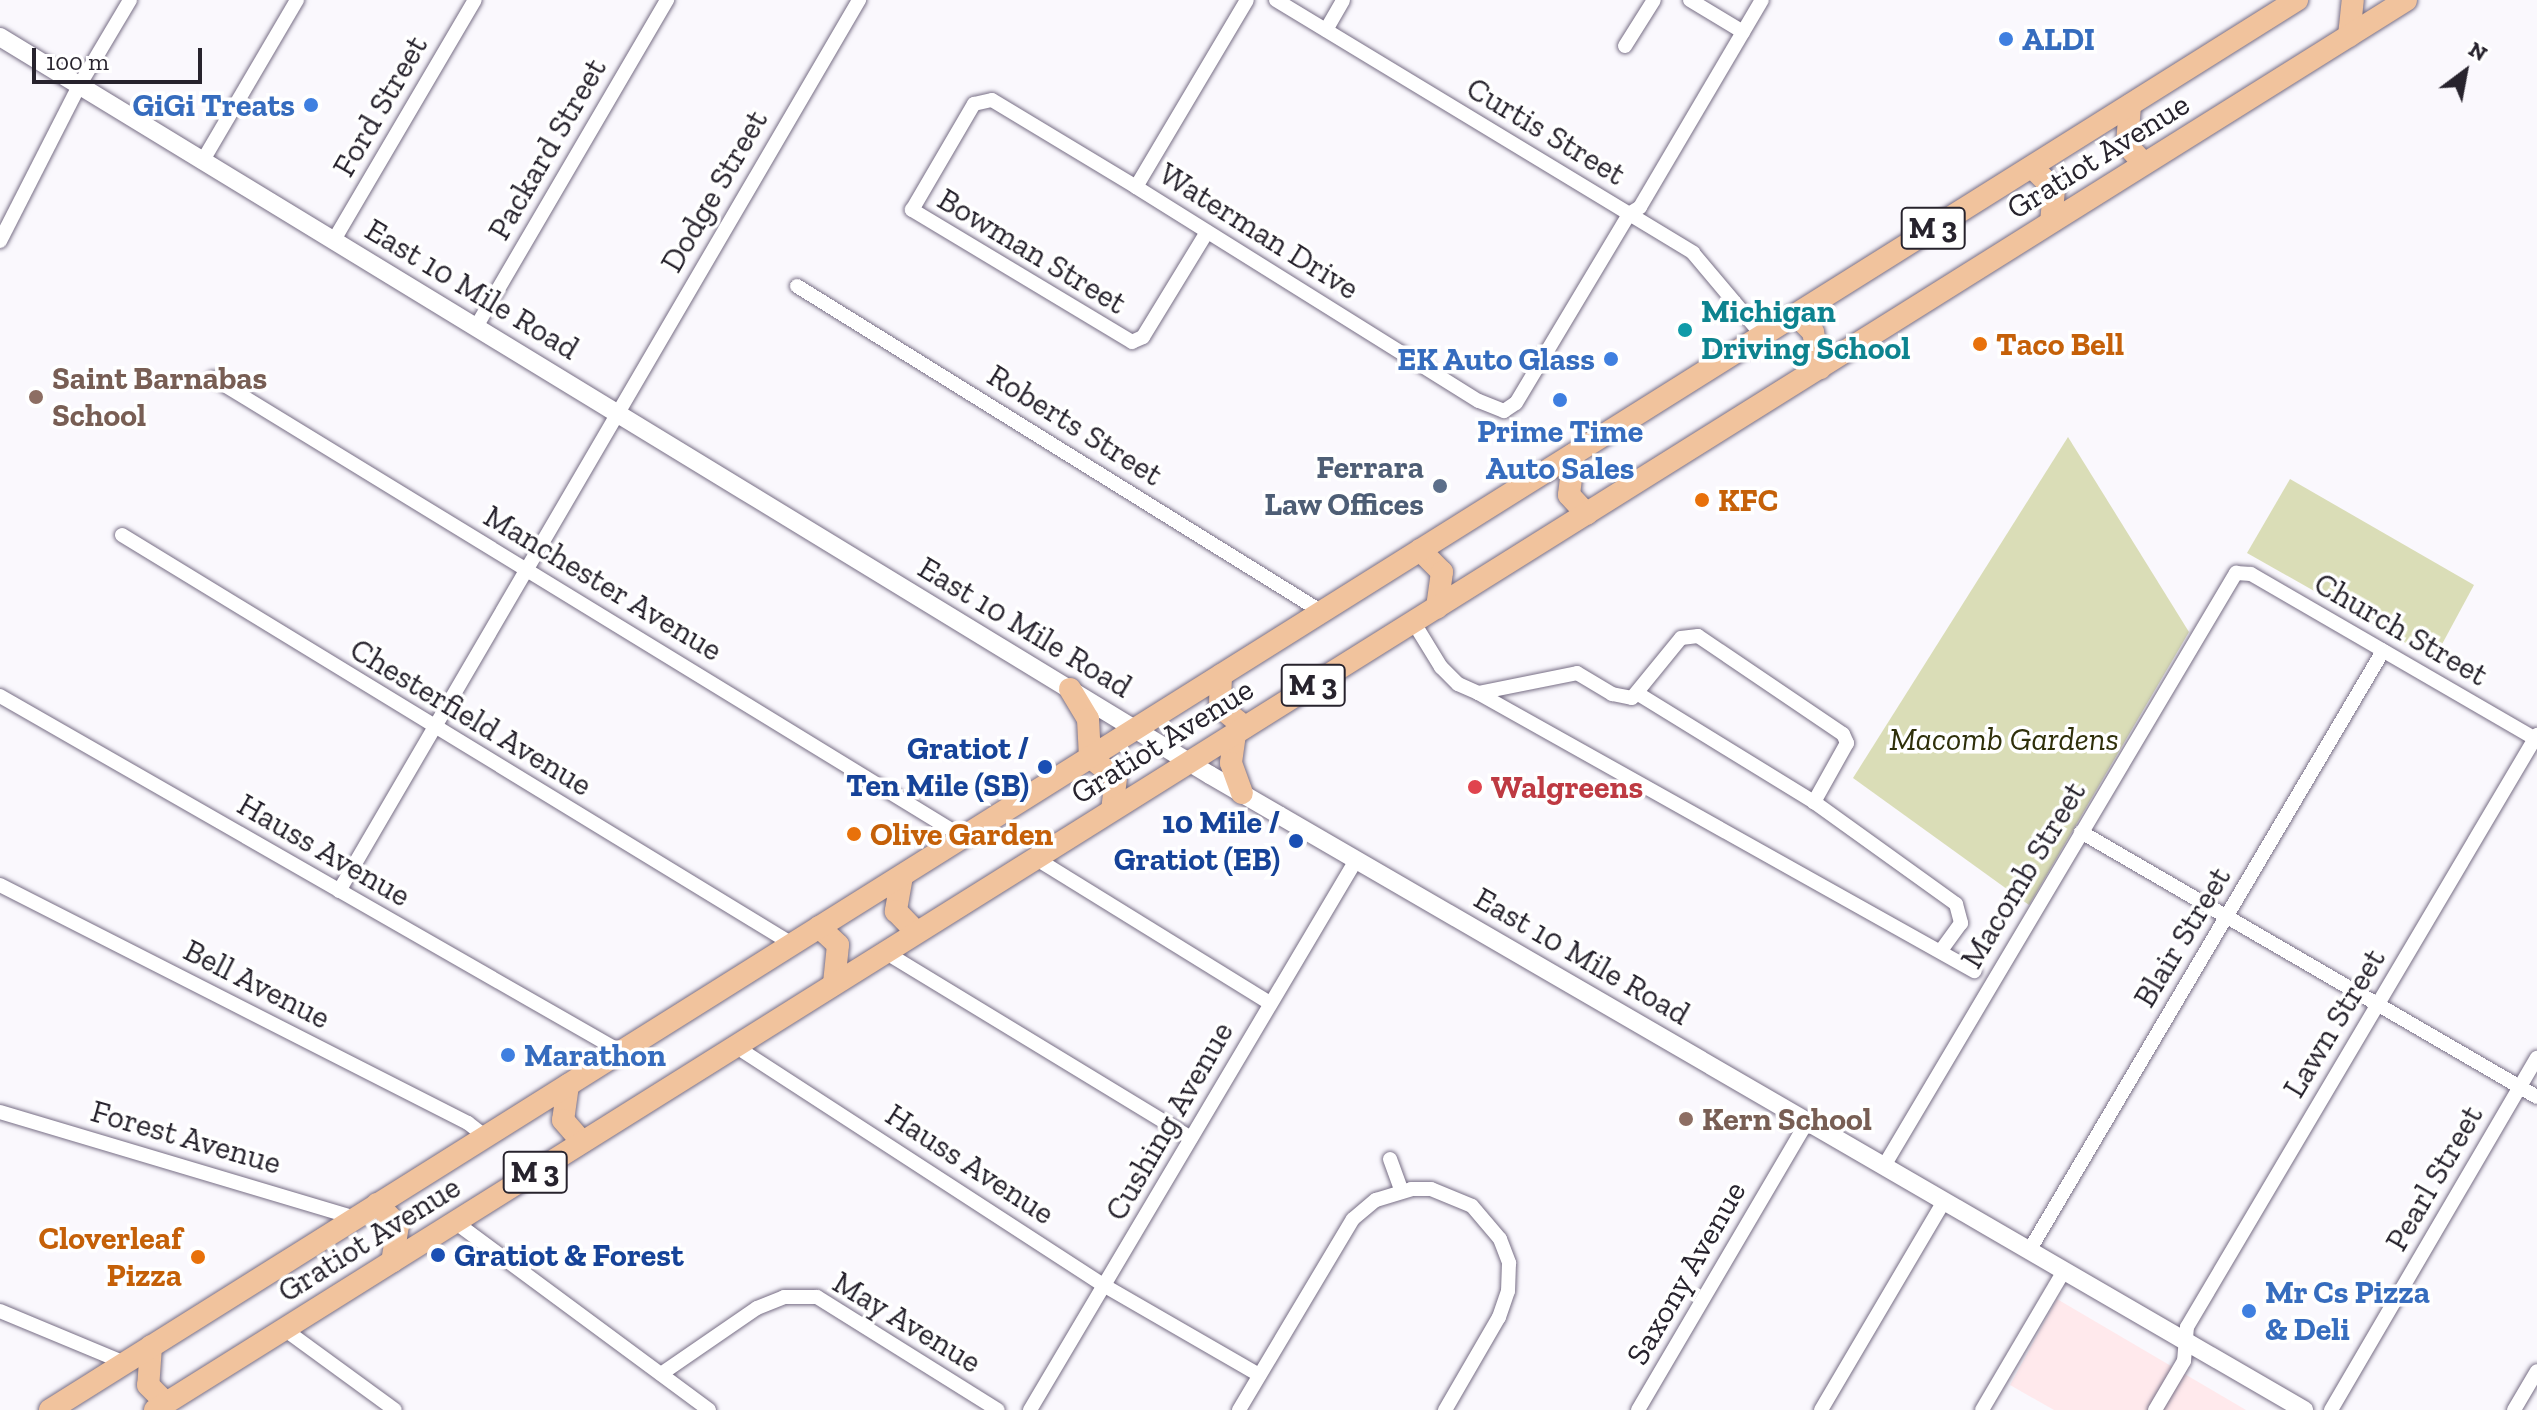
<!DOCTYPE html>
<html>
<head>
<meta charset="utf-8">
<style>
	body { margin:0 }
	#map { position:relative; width:2537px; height:1410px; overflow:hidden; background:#faf8fd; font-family:"Zilla Slab",serif }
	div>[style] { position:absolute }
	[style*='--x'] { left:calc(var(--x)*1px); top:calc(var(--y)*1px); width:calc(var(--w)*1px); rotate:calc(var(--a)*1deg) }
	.industrial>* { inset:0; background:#ffe9ec }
	.green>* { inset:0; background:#daddb7 }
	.roads { filter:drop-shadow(0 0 2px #776e85) drop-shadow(0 0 2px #776e85) }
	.street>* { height:14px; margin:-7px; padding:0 7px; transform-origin:7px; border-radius:7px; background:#fff }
	.secondary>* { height:18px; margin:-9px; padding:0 9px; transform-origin:9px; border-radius:9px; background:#fff }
	.primary>* { height:22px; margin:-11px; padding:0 11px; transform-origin:11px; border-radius:11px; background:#f1c39d }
	.dots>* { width:22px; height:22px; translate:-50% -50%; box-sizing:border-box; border:4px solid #fff; border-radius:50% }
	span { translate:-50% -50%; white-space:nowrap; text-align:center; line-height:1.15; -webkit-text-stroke:7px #fff; paint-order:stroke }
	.shield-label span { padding:2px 6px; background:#fff; border:2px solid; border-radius:6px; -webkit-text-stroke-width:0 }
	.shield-label { font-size:30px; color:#27232d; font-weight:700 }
	.shop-label { font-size:32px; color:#366cbe; font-weight:700 }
	.left { translate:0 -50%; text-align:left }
	.right { translate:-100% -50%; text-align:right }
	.street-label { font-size:32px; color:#27232d }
	.culture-label { font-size:32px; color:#0d838f; font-weight:700 }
	.food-label { font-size:32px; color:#c56008; font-weight:700 }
	.education-label { font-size:32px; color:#785e54; font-weight:700 }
	.service-label { font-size:32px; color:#4e5e75; font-weight:700 }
	.park-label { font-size:32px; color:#2e2f0a; font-style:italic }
	.transit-label { font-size:32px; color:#164399; font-weight:700 }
	.health-label { font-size:32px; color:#be3a42; font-weight:700 }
	.north { position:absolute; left:2425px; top:32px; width:80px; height:80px; -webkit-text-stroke:6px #fff; paint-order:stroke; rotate:32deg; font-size:22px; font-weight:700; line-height:32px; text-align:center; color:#27232d }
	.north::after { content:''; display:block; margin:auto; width:28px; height:36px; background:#27232d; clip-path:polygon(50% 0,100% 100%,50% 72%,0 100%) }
	.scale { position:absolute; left:32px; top:48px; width:170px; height:36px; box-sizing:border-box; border:4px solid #27232d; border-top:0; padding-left:10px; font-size:24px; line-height:28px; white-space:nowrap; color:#27232d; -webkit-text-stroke:6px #fff; paint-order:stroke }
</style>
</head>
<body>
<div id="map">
	<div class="industrial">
		<div style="clip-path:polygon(2057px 1299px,2246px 1410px,2054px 1410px,2010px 1385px)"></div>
	</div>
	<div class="green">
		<div style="clip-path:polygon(2068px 437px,2189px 632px,2029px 905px,1853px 778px)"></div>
		<div style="clip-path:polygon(2290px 479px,2474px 585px,2434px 659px,2247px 553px)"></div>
	</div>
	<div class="roads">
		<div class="street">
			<div style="--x:1276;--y:0;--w:488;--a:31.2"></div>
			<div style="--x:1693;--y:253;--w:109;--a:49.9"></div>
			<div style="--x:1690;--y:0;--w:62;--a:31.1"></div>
			<div style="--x:1326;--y:30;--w:34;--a:-60"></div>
			<div style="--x:1625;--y:46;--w:54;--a:-57.8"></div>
			<div style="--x:202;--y:162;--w:188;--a:-59.6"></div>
			<div style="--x:1136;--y:187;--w:217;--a:-59.3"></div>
			<div style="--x:1207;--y:232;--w:123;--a:121.4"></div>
			<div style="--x:1143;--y:337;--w:12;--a:156"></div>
			<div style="--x:1132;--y:342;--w:257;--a:-149"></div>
			<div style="--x:912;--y:210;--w:123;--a:-59.7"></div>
			<div style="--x:974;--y:104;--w:18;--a:-13"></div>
			<div style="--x:992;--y:100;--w:168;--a:31.1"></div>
			<div style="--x:1136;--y:187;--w:404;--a:32"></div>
			<div style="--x:1479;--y:401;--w:27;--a:22"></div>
			<div style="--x:1504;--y:411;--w:14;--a:-34"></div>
			<div style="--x:1516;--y:403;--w:220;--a:-59.1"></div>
			<div style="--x:1629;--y:214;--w:13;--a:-32"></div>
			<div style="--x:1640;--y:207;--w:240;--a:-59.5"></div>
			<div style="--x:334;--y:240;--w:278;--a:-59.6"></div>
			<div style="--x:0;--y:241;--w:174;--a:-63"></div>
			<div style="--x:79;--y:86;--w:100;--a:-59.3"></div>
			<div style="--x:797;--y:286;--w:618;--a:31.84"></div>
			<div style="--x:476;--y:327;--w:379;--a:-59.7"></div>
			<div style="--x:213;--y:378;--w:879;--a:31.47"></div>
			<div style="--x:122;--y:535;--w:785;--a:31.4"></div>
			<div style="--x:1414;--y:623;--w:52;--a:58.5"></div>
			<div style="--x:1441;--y:667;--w:24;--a:45"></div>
			<div style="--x:1458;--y:684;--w:22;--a:24"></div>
			<div style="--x:1478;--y:693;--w:101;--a:-11.4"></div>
			<div style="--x:1577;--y:673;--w:41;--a:31"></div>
			<div style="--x:1612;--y:694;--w:20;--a:11"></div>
			<div style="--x:1632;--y:698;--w:77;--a:-50.8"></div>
			<div style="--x:1681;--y:638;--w:17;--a:-7"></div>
			<div style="--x:1698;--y:636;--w:175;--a:34.1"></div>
			<div style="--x:1843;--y:734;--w:10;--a:66"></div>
			<div style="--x:1847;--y:743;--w:68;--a:119.2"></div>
			<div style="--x:1478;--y:693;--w:569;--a:29.27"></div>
			<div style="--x:1640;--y:695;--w:204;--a:31.6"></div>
			<div style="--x:1814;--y:802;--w:175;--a:35.7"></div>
			<div style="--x:1956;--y:904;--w:20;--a:75"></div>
			<div style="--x:1961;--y:923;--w:34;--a:126"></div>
			<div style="--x:0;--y:696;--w:716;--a:29.82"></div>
			<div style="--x:2081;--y:832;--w:527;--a:30.16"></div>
			<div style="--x:1035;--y:858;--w:276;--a:31.7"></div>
			<div style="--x:0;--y:885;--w:525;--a:26.96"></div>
			<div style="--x:468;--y:1123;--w:23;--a:38"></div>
			<div style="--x:339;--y:891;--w:1032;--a:-59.73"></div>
			<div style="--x:885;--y:952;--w:358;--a:31.3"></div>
			<div style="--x:735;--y:1046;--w:441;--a:33"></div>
			<div style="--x:1105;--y:1286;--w:178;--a:30"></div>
			<div style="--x:0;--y:1112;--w:370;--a:16.6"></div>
			<div style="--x:1390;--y:1159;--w:33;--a:70"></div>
			<div style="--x:1884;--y:1166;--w:690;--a:-59.31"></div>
			<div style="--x:2236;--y:573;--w:15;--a:4"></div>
			<div style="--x:2251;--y:574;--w:331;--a:30.1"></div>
			<div style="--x:455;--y:1222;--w:316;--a:36.5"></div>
			<div style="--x:2029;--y:1251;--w:697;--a:-59.46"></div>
			<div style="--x:0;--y:1311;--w:135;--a:22.6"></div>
			<div style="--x:284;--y:1329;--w:137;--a:36.1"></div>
			<div style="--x:661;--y:1374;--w:116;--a:-34.5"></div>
			<div style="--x:757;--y:1308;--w:29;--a:-22"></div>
			<div style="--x:784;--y:1297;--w:33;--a:0"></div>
			<div style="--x:817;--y:1297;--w:213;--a:32"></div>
			<div style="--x:1030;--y:1410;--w:639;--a:-59.34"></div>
			<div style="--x:1239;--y:1410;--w:222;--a:-59.2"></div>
			<div style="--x:1353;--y:1219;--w:30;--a:-40"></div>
			<div style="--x:1376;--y:1200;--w:37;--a:-17"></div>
			<div style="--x:1411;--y:1189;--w:20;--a:0"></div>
			<div style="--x:1431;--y:1189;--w:44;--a:22.5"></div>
			<div style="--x:1472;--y:1206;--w:43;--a:49.7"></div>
			<div style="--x:1500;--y:1239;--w:26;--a:69"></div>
			<div style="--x:1509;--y:1263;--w:28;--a:92"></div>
			<div style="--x:1508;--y:1291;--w:28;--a:109"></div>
			<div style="--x:1499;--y:1317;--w:108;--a:120.1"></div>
			<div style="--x:1638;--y:1410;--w:334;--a:-59.6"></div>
			<div style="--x:1821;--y:1410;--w:243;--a:-59.5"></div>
			<div style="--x:1982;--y:1410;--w:161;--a:-59.5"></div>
			<div style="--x:2155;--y:1410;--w:57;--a:-59.4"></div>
			<div style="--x:2184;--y:1361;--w:34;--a:-85"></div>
			<div style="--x:2187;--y:1327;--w:688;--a:-59.41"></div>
			<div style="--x:2331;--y:1410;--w:408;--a:-59.7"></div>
			<div style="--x:2514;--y:1410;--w:45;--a:-59.5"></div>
		</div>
		<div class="secondary">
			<div style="--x:0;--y:37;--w:1417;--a:31.38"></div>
			<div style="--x:1210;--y:775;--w:1265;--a:30.13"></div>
		</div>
		<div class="primary">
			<div style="--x:2349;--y:36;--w:36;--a:-84"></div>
			<div style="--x:2130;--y:105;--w:40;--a:94.3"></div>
			<div style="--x:2127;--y:145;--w:25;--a:48"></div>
			<div style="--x:2032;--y:167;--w:31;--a:45"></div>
			<div style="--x:2054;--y:189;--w:33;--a:95"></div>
			<div style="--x:1796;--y:315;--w:24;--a:45"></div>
			<div style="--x:1813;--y:332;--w:37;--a:79"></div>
			<div style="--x:1574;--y:454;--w:41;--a:97"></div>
			<div style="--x:1569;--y:495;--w:26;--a:47"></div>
			<div style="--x:1420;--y:550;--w:31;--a:45"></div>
			<div style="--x:1442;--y:572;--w:36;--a:98"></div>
			<div style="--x:1221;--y:675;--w:32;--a:92"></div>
			<div style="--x:1220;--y:707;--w:32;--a:39"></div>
			<div style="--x:1070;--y:689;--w:35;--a:59"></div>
			<div style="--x:1088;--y:719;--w:38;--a:87"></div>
			<div style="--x:1235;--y:734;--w:29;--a:98"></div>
			<div style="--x:1231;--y:763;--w:32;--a:70"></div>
			<div style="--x:1090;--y:757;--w:33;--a:39"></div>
			<div style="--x:1116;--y:778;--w:32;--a:97"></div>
			<div style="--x:902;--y:876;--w:36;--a:100"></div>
			<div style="--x:896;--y:911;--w:29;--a:46"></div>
			<div style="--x:819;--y:927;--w:26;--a:43"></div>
			<div style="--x:838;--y:945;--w:39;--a:96"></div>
			<div style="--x:568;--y:1085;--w:35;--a:98"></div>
			<div style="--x:563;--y:1120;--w:29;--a:49"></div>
			<div style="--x:377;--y:1204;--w:30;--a:45"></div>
			<div style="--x:398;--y:1225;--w:37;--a:99"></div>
			<div style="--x:151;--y:1346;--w:39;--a:94"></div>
			<div style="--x:148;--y:1385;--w:25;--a:45"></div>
			<div style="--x:50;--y:1410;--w:2653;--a:-32.11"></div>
			<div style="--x:155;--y:1410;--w:2656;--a:-32.06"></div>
		</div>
	</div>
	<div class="dots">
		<div style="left:2006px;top:39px;background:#3f7fe0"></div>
		<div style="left:311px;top:105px;background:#3f7fe0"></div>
		<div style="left:1685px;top:330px;background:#0f9aa8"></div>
		<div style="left:1980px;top:344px;background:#e8710a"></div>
		<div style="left:1611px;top:359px;background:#3f7fe0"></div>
		<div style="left:36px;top:397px;background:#8d6e63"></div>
		<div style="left:1560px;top:400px;background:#3f7fe0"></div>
		<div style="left:1440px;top:486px;background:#5c6f8a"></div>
		<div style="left:1702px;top:500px;background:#e8710a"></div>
		<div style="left:1045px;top:767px;background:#1a4fb4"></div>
		<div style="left:1475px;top:787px;background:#e0444e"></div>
		<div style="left:854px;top:834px;background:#e8710a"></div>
		<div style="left:1296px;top:841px;background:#1a4fb4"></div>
		<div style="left:508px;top:1055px;background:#3f7fe0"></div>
		<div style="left:1686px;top:1119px;background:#8d6e63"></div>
		<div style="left:438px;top:1255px;background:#1a4fb4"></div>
		<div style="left:198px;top:1257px;background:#e8710a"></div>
		<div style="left:2249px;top:1311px;background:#3f7fe0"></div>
	</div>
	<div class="shield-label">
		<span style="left:1933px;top:228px">M 3</span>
		<span style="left:1313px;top:685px">M 3</span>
		<span style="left:535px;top:1172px">M 3</span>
	</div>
	<div class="shop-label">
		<span class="left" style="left:2022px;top:39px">ALDI</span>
		<span class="right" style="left:295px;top:105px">GiGi Treats</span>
		<span class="right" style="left:1595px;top:359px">EK Auto Glass</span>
		<span style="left:1560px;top:450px">Prime Time<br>Auto Sales</span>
		<span class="left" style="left:524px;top:1055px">Marathon</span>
		<span class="left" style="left:2265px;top:1311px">Mr Cs Pizza<br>&amp; Deli</span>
	</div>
	<div class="street-label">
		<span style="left:380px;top:106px;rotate:-60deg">Ford Street</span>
		<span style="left:1546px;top:131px;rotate:31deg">Curtis Street</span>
		<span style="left:547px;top:149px;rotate:-60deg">Packard Street</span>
		<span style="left:2098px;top:156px;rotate:-32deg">Gratiot Avenue</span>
		<span style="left:714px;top:191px;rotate:-60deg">Dodge Street</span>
		<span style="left:1259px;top:231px;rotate:32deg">Waterman Drive</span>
		<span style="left:1032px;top:251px;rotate:31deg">Bowman Street</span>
		<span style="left:472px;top:289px;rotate:31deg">East 10 Mile Road</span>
		<span style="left:1075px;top:425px;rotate:32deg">Roberts Street</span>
		<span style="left:603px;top:583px;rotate:31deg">Manchester Avenue</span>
		<span style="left:1025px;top:627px;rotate:31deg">East 10 Mile Road</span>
		<span style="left:2401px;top:629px;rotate:30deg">Church Street</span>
		<span style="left:471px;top:717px;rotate:31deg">Chesterfield Avenue</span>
		<span style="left:1162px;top:741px;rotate:-32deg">Gratiot Avenue</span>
		<span style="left:324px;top:850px;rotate:30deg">Hauss Avenue</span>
		<span style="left:2023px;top:875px;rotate:-59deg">Macomb Street</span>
		<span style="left:2182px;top:937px;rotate:-59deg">Blair Street</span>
		<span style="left:1582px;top:956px;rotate:30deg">East 10 Mile Road</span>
		<span style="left:257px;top:984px;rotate:27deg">Bell Avenue</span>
		<span style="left:2334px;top:1023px;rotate:-59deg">Lawn Street</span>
		<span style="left:1169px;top:1121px;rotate:-60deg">Cushing Avenue</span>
		<span style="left:186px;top:1137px;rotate:16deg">Forest Avenue</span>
		<span style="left:970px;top:1164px;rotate:33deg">Hauss Avenue</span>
		<span style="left:2434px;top:1178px;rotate:-60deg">Pearl Street</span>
		<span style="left:369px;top:1239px;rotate:-32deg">Gratiot Avenue</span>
		<span style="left:1686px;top:1273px;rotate:-60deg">Saxony Avenue</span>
		<span style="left:907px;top:1322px;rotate:31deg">May Avenue</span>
	</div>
	<div class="culture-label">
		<span class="left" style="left:1701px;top:330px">Michigan<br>Driving School</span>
	</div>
	<div class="food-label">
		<span class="left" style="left:1996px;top:344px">Taco Bell</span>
		<span class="left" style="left:1718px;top:500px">KFC</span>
		<span class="left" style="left:870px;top:834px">Olive Garden</span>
		<span class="right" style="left:182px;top:1257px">Cloverleaf<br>Pizza</span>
	</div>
	<div class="education-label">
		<span class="left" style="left:52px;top:397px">Saint Barnabas<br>School</span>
		<span class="left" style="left:1702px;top:1119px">Kern School</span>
	</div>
	<div class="service-label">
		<span class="right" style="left:1424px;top:486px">Ferrara<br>Law Offices</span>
	</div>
	<div class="park-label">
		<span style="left:2004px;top:739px">Macomb Gardens</span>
	</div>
	<div class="transit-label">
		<span class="right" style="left:1029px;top:767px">Gratiot /<br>Ten Mile (SB)</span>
		<span class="right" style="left:1280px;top:841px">10 Mile /<br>Gratiot (EB)</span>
		<span class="left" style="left:454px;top:1255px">Gratiot &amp; Forest</span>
	</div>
	<div class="health-label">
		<span class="left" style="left:1491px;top:787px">Walgreens</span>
	</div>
	<div class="north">N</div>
	<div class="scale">100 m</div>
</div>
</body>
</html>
